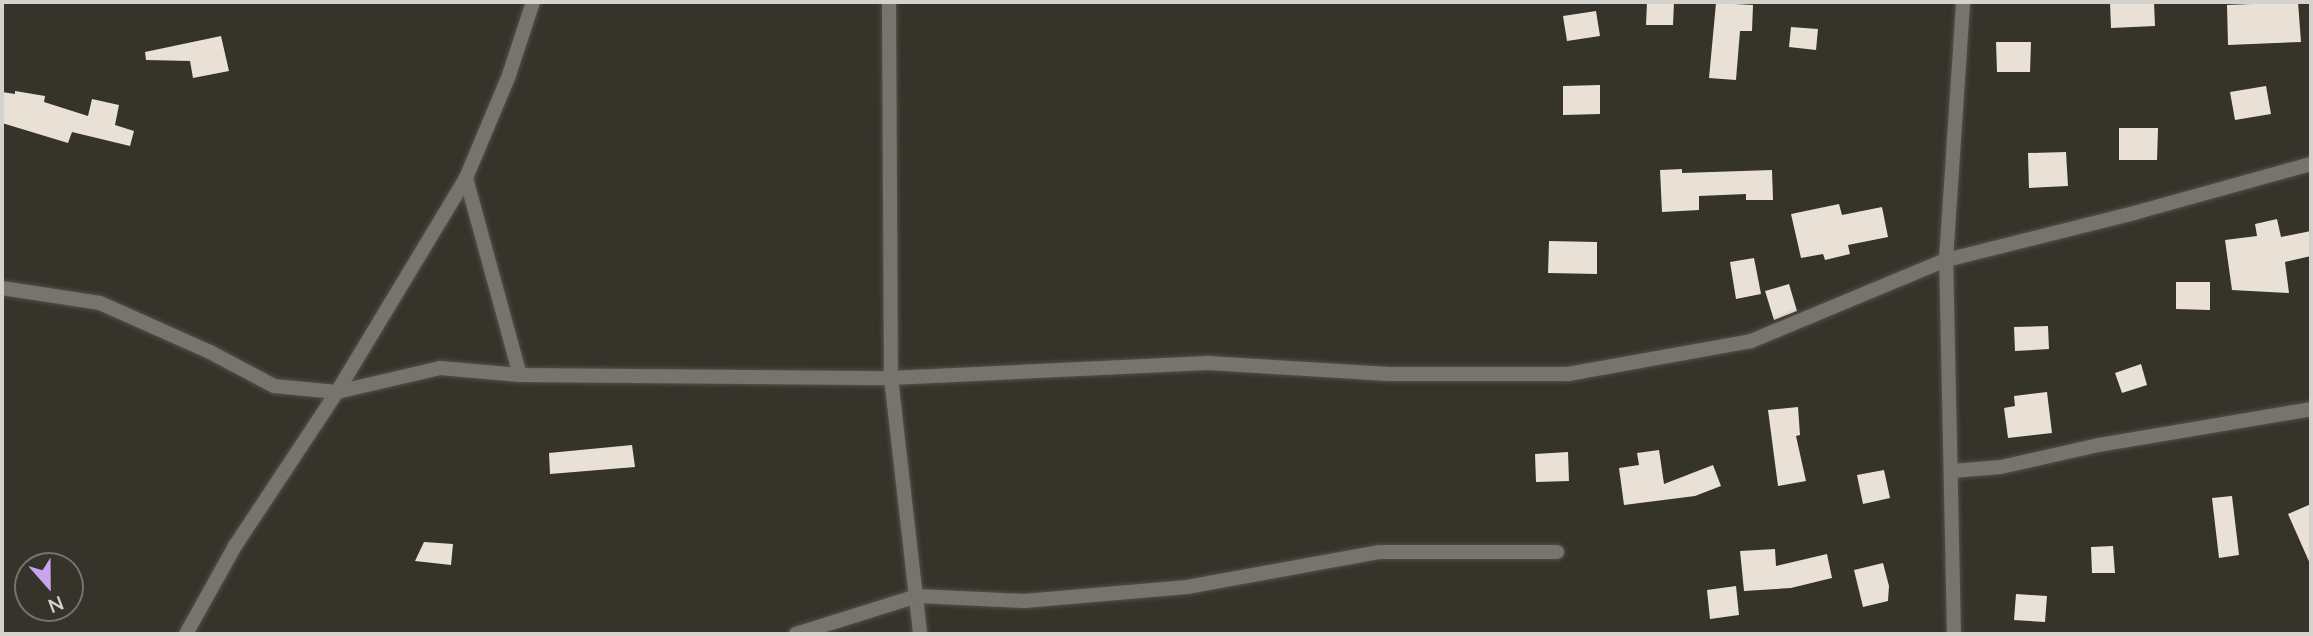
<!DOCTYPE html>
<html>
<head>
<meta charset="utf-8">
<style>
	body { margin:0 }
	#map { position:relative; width:2313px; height:636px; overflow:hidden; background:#36332a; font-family:Lato,sans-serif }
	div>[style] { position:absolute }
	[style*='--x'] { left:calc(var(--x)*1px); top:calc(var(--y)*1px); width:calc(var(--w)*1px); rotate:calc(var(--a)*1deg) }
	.building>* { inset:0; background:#e9e1d6 }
	.roads { filter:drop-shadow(0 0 2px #525047) drop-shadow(0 0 2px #525047) }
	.minor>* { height:14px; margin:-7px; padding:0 7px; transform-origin:7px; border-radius:7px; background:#77736f }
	span { translate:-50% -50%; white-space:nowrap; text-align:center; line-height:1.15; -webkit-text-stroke:7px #36332a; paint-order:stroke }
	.frame { position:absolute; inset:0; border:4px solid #d3d2cc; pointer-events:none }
	.north { position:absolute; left:14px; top:552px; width:70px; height:70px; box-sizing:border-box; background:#36332a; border:2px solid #75736b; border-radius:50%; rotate:159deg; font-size:19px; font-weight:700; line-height:28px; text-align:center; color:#d3d2cc }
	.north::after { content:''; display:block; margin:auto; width:24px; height:32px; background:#c9a5ee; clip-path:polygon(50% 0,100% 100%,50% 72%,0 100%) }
</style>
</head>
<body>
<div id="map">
	<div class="building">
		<div style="clip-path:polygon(1647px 2px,1674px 2px,1673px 25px,1646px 25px)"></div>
		<div style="clip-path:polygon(2110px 2px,2154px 2px,2155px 26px,2111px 28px)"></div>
		<div style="clip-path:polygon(2298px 2px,2301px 42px,2228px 45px,2227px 5px)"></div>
		<div style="clip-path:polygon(1716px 3px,1753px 5px,1752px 31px,1740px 31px,1736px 80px,1709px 78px)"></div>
		<div style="clip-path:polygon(1596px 11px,1600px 36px,1567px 41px,1563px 16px)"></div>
		<div style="clip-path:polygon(1791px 27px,1818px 29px,1816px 50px,1789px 47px)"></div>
		<div style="clip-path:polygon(221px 36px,229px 71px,193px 78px,190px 61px,146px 60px,145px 52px)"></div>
		<div style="clip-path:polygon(1996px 42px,2031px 42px,2030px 72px,1997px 72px)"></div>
		<div style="clip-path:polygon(1600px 85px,1600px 114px,1563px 115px,1563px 86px)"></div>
		<div style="clip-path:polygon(2266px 86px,2271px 114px,2235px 120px,2230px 92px)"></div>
		<div style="clip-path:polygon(15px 91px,45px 96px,44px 102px,88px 116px,92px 99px,119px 105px,115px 125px,134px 131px,130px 146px,72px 132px,68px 143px,2px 123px,2px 92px,15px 94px)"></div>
		<div style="clip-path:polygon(2119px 128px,2158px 128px,2157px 160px,2119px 160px)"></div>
		<div style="clip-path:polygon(2066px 152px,2068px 186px,2029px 188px,2028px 153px)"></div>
		<div style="clip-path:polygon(1682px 169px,1682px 173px,1772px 170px,1773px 200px,1746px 200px,1746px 194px,1699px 196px,1699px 210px,1662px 212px,1660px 170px)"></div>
		<div style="clip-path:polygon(1839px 204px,1842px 215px,1882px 207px,1888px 237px,1848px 245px,1850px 254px,1825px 260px,1823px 254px,1801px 258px,1791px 214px)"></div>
		<div style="clip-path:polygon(2277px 219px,2281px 237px,2311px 231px,2311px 256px,2285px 262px,2289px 293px,2232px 290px,2225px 240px,2257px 236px,2255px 224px)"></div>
		<div style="clip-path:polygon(1549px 241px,1597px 242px,1597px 274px,1548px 273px)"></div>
		<div style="clip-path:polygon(1754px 258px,1761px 294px,1736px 299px,1730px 262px)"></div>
		<div style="clip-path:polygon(2176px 282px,2210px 282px,2210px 310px,2176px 309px)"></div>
		<div style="clip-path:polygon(1789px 284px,1797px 311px,1774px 320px,1765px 291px)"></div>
		<div style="clip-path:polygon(2048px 326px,2049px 349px,2015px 351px,2014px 327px)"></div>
		<div style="clip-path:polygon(2141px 364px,2147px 385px,2122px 393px,2115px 373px)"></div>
		<div style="clip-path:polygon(2047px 392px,2052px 433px,2008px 438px,2004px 408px,2015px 406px,2014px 396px)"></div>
		<div style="clip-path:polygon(1798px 407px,1800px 435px,1796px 436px,1806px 481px,1778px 486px,1768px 410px)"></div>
		<div style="clip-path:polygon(632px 445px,635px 467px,550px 474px,549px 453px)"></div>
		<div style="clip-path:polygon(1659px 450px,1664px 484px,1713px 465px,1721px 486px,1695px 496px,1624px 505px,1619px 468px,1639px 465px,1637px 453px)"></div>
		<div style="clip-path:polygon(1568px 452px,1569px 481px,1536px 482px,1535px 454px)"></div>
		<div style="clip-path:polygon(1884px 470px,1890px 498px,1863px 504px,1857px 475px)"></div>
		<div style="clip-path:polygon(2232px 496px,2239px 555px,2219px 558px,2212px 498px)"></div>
		<div style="clip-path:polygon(2311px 504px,2311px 566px,2288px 514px)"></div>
		<div style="clip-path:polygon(424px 542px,453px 544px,451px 565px,415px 561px)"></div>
		<div style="clip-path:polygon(2113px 546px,2115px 573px,2092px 573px,2091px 547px)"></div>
		<div style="clip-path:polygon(1775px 549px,1776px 566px,1827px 554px,1832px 578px,1791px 588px,1744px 591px,1740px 551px)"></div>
		<div style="clip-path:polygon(1883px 563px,1889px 586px,1888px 601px,1863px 607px,1854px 570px)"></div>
		<div style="clip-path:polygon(1736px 586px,1739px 615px,1710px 619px,1707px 590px)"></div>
		<div style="clip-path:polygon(2016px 594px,2047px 596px,2045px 622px,2014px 620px)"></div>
	</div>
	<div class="roads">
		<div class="minor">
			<div style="--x:889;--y:2;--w:376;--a:89.7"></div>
			<div style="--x:891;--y:378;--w:258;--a:83.5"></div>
			<div style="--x:466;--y:178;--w:204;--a:74.7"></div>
			<div style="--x:2;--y:288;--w:99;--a:8.7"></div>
			<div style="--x:100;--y:303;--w:120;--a:24"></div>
			<div style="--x:210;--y:352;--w:72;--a:28"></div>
			<div style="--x:274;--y:386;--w:63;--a:5.4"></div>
			<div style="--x:337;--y:392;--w:106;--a:-13.1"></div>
			<div style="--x:440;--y:368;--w:80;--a:5"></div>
			<div style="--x:520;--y:375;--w:371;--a:0.5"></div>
			<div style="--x:891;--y:378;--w:317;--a:-2.7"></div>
			<div style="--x:1208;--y:363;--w:181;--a:3.5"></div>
			<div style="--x:1389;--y:374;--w:179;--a:0"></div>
			<div style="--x:1568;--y:374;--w:186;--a:-10.2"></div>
			<div style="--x:1751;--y:341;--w:211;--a:-22.6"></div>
			<div style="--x:1946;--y:260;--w:194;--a:-14"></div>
			<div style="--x:2134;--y:213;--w:184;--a:-15.5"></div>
			<div style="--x:1952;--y:471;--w:49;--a:-4.7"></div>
			<div style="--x:2001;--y:467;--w:100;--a:-12.7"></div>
			<div style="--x:2099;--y:445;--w:215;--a:-9.6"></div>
			<div style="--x:186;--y:634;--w:101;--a:-60.9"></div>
			<div style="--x:235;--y:546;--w:185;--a:-56.5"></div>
			<div style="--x:337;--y:392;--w:250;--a:-58.9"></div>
			<div style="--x:466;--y:178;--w:112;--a:-67.3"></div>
			<div style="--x:509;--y:75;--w:77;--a:-71.8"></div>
			<div style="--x:796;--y:634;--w:127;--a:-17.4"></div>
			<div style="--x:917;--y:596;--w:107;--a:2.7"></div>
			<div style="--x:1024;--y:601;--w:164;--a:-4.9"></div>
			<div style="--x:1187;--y:587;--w:196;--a:-10.3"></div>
			<div style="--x:1380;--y:552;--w:177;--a:0"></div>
			<div style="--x:1954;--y:634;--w:374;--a:-91.2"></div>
			<div style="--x:1946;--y:260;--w:259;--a:-86.2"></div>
		</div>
	</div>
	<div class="frame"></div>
	<div class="north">N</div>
</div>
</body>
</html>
